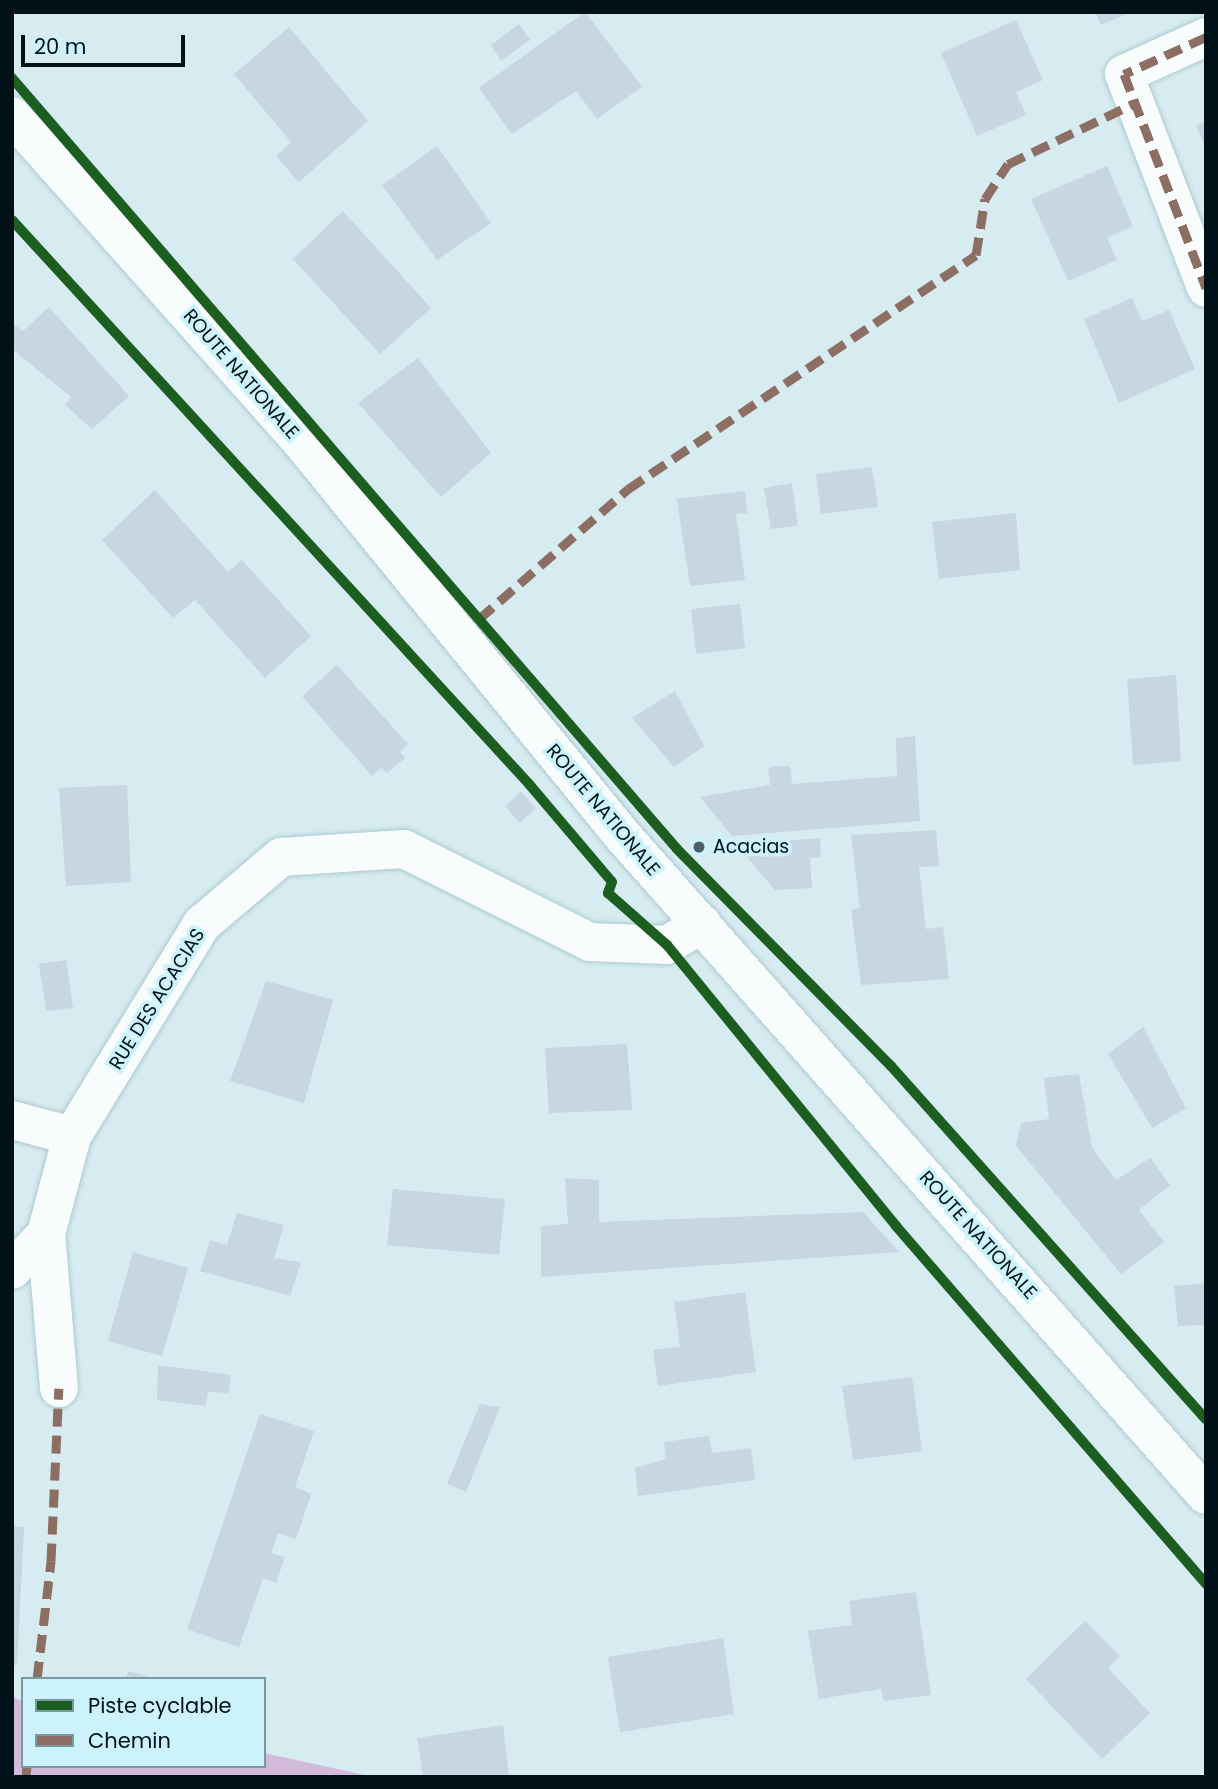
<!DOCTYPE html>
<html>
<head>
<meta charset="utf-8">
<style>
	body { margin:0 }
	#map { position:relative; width:1218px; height:1789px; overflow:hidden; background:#d7ecf1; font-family:Poppins,sans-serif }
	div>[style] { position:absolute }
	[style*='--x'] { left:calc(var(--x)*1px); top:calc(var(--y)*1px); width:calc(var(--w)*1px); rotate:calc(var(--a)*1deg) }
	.forest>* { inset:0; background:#d4bada }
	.building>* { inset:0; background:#c8d5e2 }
	.roads { filter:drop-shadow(0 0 2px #abcad0) drop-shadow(0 0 2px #abcad0) }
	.street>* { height:38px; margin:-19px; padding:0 19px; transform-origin:19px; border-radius:19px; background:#f9fcfd }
	.secondary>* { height:38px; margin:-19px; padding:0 19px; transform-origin:19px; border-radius:19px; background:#f9fcfd }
	.quiet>* { height:9px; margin-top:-4.5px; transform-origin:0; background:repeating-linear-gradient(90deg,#8d6e63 0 18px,transparent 0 27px) }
	.cycleway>* { height:10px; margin:-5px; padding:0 5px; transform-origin:5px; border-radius:5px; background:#1b5e20 }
	.dots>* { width:19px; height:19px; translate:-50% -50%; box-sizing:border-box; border:4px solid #ccf3fc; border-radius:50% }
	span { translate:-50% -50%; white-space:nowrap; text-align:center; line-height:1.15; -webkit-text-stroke:7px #ccf3fc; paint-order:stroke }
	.street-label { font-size:19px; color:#001217 }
	.poi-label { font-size:19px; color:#001217 }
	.left { translate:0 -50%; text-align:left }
	.frame { position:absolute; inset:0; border:14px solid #001217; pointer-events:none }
	.legend { position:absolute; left:21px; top:1677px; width:245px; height:91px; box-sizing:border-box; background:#ccf3fc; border:2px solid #7a99a0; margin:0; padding:9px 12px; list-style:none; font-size:21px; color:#001217 }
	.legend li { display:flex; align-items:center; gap:14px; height:35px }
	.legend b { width:35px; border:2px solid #7a99a0 }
	.scale { position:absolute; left:21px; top:35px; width:164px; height:32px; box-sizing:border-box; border:4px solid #001217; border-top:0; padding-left:9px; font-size:21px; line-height:24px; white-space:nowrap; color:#001217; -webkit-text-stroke:5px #ccf3fc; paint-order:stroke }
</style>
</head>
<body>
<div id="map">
	<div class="forest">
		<div style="clip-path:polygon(12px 1697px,23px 1701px,23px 1766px,264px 1766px,264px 1753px,374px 1777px,12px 1777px)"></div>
	</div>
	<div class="building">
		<div style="clip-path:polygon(585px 12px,642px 87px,597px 119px,576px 91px,512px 134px,479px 88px)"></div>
		<div style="clip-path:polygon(1095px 12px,1131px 12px,1101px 25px)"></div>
		<div style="clip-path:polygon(1016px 20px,1043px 80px,1016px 92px,1026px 115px,977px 136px,941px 53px)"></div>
		<div style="clip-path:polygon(519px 24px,530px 40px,501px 61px,491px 45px)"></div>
		<div style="clip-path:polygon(289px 27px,368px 121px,299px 182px,276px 156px,291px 142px,234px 74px)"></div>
		<div style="clip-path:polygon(1206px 121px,1206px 149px,1196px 126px)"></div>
		<div style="clip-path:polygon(437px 146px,491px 223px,437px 260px,382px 185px)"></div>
		<div style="clip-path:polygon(1107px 166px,1133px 226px,1107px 238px,1117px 260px,1068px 281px,1031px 199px)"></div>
		<div style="clip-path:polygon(343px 211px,431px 308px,380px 354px,293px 259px)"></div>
		<div style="clip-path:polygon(1132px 298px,1142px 321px,1169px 310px,1195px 369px,1119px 403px,1084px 319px)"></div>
		<div style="clip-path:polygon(49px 307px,129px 396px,92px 429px,65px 405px,71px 397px,12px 349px,12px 323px,23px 331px)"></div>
		<div style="clip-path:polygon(418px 358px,491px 453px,441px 497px,358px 403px)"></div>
		<div style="clip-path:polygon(872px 467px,878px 507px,821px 514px,816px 474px)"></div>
		<div style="clip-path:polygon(792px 483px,798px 526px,771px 529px,764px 488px)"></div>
		<div style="clip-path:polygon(155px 490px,228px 572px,242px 560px,311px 636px,265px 678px,195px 600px,173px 618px,102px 540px)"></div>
		<div style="clip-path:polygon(745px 491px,747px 513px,736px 514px,745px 580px,690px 586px,677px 499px)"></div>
		<div style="clip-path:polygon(1016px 513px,1020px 570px,939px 579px,932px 522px)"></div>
		<div style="clip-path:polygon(740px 604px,745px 648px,696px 654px,691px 609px)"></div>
		<div style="clip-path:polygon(337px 665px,408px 744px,400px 752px,405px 758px,387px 773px,381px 768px,372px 776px,302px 696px)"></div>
		<div style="clip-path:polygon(1176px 675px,1181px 761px,1133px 765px,1127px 679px)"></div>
		<div style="clip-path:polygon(675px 691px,704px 746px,674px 767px,632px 718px)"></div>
		<div style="clip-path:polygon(915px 736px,920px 821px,732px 836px,700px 797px,770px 785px,768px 768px,775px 766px,790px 766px,792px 784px,897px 776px,896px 738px)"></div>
		<div style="clip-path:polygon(127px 785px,131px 882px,66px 886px,59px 788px)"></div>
		<div style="clip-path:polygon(521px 792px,536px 808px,520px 823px,505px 806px)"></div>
		<div style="clip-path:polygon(936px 830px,939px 866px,919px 867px,926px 929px,943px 927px,949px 979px,861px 985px,851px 910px,860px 908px,851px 835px)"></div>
		<div style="clip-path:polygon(820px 838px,821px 857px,810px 858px,812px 888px,775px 890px,737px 845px)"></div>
		<div style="clip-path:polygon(66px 960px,73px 1008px,46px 1011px,39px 964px)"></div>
		<div style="clip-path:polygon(266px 981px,333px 1000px,304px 1103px,230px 1081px)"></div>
		<div style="clip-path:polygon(1143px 1027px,1186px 1108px,1152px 1128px,1108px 1054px)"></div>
		<div style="clip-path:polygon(627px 1044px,632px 1110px,549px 1113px,545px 1048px)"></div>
		<div style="clip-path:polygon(1079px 1074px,1092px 1148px,1116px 1180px,1150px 1158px,1170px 1185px,1139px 1210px,1164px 1242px,1121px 1274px,1016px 1146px,1021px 1123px,1049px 1119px,1044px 1078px)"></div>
		<div style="clip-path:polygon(565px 1178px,599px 1180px,599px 1222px,863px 1212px,899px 1252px,541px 1277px,541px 1226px,568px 1224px)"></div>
		<div style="clip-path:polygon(393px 1189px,505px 1199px,499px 1255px,387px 1245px)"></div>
		<div style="clip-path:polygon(237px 1213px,284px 1225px,274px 1258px,301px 1262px,290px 1296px,200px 1271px,210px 1240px,227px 1245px)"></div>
		<div style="clip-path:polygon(133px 1252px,188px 1268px,162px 1356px,108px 1341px)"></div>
		<div style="clip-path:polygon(1206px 1283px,1206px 1325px,1178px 1326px,1174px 1286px)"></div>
		<div style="clip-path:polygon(745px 1292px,756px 1372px,658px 1386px,653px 1350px,680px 1347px,674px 1302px)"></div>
		<div style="clip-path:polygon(158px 1365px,231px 1375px,229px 1393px,208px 1392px,206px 1406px,157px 1400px)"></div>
		<div style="clip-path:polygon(912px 1377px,922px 1451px,853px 1460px,842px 1386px)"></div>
		<div style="clip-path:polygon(480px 1404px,500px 1407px,466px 1492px,447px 1484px)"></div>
		<div style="clip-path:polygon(260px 1414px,314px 1431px,295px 1487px,311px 1494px,296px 1539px,278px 1533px,271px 1553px,285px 1557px,276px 1583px,263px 1578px,239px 1647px,187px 1629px)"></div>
		<div style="clip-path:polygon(709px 1436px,712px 1453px,751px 1448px,755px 1480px,638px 1496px,635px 1468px,666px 1459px,664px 1442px)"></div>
		<div style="clip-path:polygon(12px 1526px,24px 1527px,17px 1665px,12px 1665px)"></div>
		<div style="clip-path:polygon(916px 1592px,931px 1695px,884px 1701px,881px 1689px,819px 1699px,808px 1631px,852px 1625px,849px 1601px)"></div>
		<div style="clip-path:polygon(1085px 1621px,1120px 1656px,1108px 1668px,1150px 1713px,1102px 1759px,1026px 1679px)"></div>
		<div style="clip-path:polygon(723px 1638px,734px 1714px,620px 1732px,608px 1657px)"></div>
		<div style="clip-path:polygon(128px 1671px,154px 1678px,154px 1679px,126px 1679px)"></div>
		<div style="clip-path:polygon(503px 1725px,509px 1777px,423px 1777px,417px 1738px)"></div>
	</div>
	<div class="roads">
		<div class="street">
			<div style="--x:1206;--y:37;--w:90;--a:155.7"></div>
			<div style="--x:1124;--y:74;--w:229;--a:69"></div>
			<div style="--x:12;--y:1120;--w:62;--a:14.9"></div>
			<div style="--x:12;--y:1270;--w:50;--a:-46.6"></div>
			<div style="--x:59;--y:1388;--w:155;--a:-94.8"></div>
			<div style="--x:46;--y:1234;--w:101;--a:-75.1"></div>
			<div style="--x:72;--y:1136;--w:249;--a:-58.5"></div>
			<div style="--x:202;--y:924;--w:104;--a:-40.3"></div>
			<div style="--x:281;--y:857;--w:123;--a:-3.7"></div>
			<div style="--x:404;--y:849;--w:208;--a:26.6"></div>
			<div style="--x:590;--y:942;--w:77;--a:2.2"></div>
			<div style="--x:667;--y:945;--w:41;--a:-31"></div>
		</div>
		<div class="secondary">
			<div style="--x:12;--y:116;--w:432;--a:48.4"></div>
			<div style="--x:299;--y:439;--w:511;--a:50.8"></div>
			<div style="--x:622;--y:835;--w:881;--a:48.5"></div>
		</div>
	</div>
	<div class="quiet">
		<div style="--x:1206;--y:37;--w:90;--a:155.7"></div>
		<div style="--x:1124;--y:74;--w:229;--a:69"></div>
		<div style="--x:479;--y:619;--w:198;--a:-41.1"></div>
		<div style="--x:628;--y:489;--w:419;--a:-33.9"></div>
		<div style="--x:976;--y:255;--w:57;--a:-80.9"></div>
		<div style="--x:985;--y:199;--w:42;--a:-56.7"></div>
		<div style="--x:1008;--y:164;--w:141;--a:-25.7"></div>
		<div style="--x:37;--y:1679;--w:119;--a:-83.2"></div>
		<div style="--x:51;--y:1561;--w:173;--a:-87.4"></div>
		<div style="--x:26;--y:1777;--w:11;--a:-85"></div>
	</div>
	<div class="cycleway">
		<div style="--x:12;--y:78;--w:1018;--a:49.22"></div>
		<div style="--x:677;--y:849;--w:305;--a:45.4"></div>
		<div style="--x:891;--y:1066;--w:473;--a:48.3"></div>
		<div style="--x:12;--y:220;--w:765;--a:47.49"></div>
		<div style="--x:529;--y:784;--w:128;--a:49.7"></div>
		<div style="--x:612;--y:882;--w:12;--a:110"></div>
		<div style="--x:608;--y:893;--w:79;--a:41.4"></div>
		<div style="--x:667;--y:945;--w:362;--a:50.8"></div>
		<div style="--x:896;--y:1226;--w:474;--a:49.1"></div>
	</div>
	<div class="dots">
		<div style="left:699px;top:847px;background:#4b5e63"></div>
	</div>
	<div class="street-label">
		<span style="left:241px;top:374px;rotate:49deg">ROUTE NATIONALE</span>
		<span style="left:603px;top:810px;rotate:50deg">ROUTE NATIONALE</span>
		<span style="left:157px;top:999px;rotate:-58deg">RUE DES ACACIAS</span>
		<span style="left:978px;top:1235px;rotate:48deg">ROUTE NATIONALE</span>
	</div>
	<div class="poi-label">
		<span class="left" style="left:713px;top:847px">Acacias</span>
	</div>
	<div class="frame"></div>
	<ul class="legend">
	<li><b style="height:9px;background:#1b5e20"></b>Piste cyclable</li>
	<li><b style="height:9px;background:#8d6e63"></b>Chemin</li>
	</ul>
	<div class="scale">20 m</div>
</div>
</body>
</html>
